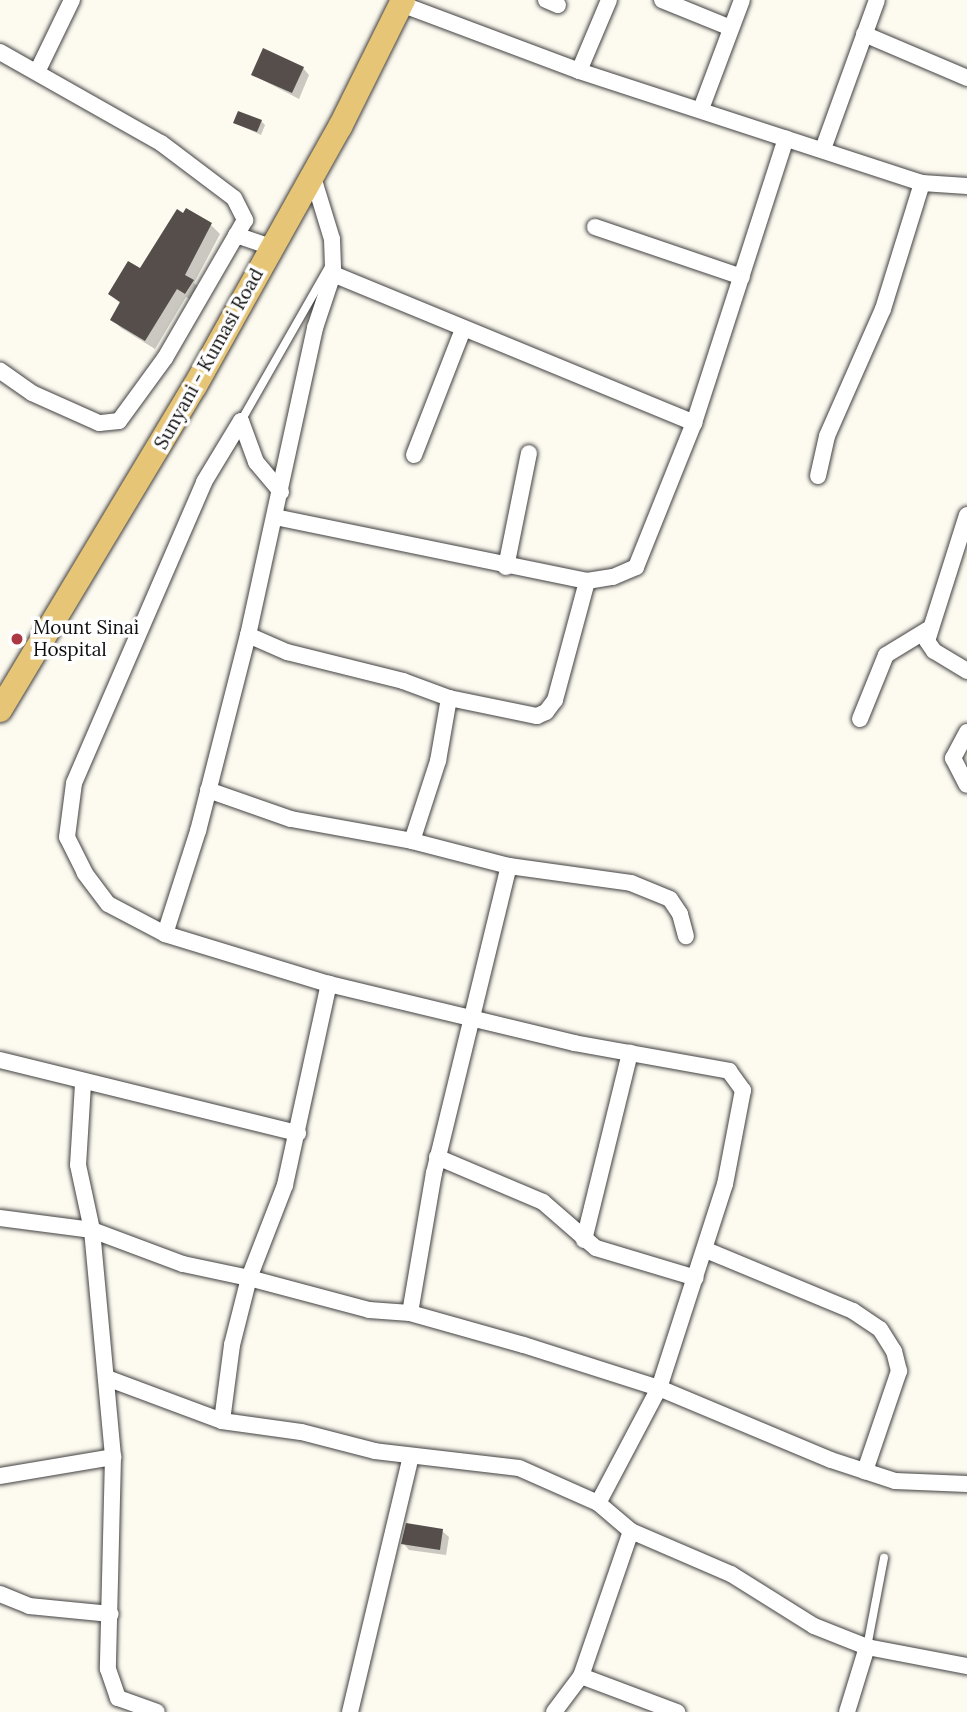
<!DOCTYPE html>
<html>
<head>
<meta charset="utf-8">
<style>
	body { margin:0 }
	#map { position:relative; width:967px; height:1712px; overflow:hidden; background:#fdfaf0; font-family:Lora,serif }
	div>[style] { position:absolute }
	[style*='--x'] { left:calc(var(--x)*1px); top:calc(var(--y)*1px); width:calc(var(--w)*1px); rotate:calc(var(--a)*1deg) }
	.shadow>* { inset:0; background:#0003 }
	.building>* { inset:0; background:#554e4b }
	.roads { filter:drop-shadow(0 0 2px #414141) drop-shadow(0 0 2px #414141) }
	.service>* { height:8px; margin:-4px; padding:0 4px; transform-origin:4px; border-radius:4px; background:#fff }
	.minor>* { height:16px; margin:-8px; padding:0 8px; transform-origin:8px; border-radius:8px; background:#fff }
	.primary>* { height:24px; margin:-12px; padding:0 12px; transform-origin:12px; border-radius:12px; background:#e7c576 }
	.dots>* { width:19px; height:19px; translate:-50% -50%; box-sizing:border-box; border:4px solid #fff; border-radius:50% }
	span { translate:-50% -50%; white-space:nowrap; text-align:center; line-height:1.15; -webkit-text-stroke:7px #fff; paint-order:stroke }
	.street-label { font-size:19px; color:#0e0e0e }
	.poi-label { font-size:19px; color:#0e0e0e }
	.left { translate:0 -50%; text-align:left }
</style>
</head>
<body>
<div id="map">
	<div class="shadow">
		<div style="clip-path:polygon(303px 68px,309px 75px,299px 99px,253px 75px)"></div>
		<div style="clip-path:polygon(261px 121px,265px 125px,261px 135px,235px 123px)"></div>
		<div style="clip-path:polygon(211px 225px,220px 234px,194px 283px,202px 290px,195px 302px,186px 297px,155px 349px,121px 328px,112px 319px,121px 304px,110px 294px)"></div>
		<div style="clip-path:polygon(442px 1531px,449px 1537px,446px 1555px,409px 1550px,403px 1543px)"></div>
	</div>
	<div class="building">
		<div style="clip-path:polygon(263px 48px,304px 67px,292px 93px,251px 75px)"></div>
		<div style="clip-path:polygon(238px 111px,262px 120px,257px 132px,233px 123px)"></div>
		<div style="clip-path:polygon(186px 208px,212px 223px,185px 275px,194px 280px,185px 294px,177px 289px,145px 341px,110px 320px,120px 302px,108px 294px,128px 261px,140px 268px,177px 209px,183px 213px)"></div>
		<div style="clip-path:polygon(406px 1523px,443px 1529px,440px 1550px,401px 1544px)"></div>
	</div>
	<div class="roads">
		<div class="service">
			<div style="--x:241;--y:421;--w:182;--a:-60.3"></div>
			<div style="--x:867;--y:1647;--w:91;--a:-79.2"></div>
		</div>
		<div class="minor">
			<div style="--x:546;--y:0;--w:13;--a:23"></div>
			<div style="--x:662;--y:0;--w:74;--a:22.1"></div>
			<div style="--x:401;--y:4;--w:190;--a:20.6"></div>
			<div style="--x:579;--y:71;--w:361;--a:18.1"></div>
			<div style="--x:922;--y:183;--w:45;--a:3.8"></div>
			<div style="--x:864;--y:34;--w:112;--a:23.1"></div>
			<div style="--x:0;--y:52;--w:185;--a:29.5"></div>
			<div style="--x:161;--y:143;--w:91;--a:37"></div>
			<div style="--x:234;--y:198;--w:25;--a:63"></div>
			<div style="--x:245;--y:220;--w:160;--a:120.1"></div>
			<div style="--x:165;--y:358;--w:78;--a:126.1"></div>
			<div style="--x:119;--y:421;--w:20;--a:174"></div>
			<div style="--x:99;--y:423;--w:73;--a:-155.9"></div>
			<div style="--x:32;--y:393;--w:39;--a:-145"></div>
			<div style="--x:38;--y:70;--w:78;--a:-64.1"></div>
			<div style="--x:579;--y:71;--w:77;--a:-67.1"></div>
			<div style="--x:701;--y:109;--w:116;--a:-69.4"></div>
			<div style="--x:823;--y:149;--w:158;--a:-70.1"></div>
			<div style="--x:313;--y:177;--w:65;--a:73"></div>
			<div style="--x:332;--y:239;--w:35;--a:88"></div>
			<div style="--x:333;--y:274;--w:57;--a:108.4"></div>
			<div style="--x:315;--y:328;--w:314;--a:102.3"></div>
			<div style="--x:248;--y:635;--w:202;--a:104.3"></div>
			<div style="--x:198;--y:831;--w:108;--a:107.8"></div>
			<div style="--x:165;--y:934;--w:171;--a:17"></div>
			<div style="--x:595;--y:227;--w:155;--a:18.8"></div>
			<div style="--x:236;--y:235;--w:37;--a:19"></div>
			<div style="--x:333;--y:274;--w:391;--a:22.4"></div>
			<div style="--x:414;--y:455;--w:135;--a:-68.7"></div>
			<div style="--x:818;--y:476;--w:41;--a:-77.3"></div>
			<div style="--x:827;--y:436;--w:139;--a:-66.2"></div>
			<div style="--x:883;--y:309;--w:132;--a:-72.8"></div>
			<div style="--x:967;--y:515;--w:132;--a:107.6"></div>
			<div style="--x:927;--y:641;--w:12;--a:55"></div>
			<div style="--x:934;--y:651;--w:39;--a:31"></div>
			<div style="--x:275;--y:517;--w:318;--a:11.6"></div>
			<div style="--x:587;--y:581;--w:26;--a:-9"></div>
			<div style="--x:613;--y:577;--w:25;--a:-23"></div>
			<div style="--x:636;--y:567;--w:155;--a:-68.1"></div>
			<div style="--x:694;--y:423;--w:299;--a:-72.1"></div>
			<div style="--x:506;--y:567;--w:116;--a:-78.6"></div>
			<div style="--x:248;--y:635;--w:43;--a:23.6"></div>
			<div style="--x:287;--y:652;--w:120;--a:14"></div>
			<div style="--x:403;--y:681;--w:49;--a:20.3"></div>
			<div style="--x:449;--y:698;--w:64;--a:99.9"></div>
			<div style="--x:438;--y:761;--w:84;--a:108"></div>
			<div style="--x:449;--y:698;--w:90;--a:11.6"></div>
			<div style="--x:537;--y:716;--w:10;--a:-24"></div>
			<div style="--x:546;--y:712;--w:15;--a:-53"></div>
			<div style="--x:555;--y:700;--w:123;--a:-74.9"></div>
			<div style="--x:860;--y:719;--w:69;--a:-67.9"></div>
			<div style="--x:886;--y:655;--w:48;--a:-31.4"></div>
			<div style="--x:967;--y:732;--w:30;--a:118"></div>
			<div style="--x:953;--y:758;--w:30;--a:63"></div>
			<div style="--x:208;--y:790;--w:88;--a:19.3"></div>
			<div style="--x:291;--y:819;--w:123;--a:10.3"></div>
			<div style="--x:412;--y:841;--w:100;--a:14.5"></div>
			<div style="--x:509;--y:866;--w:123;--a:7.9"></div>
			<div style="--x:631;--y:883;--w:42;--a:22.3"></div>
			<div style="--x:670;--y:899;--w:18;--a:56"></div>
			<div style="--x:680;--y:914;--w:23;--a:75"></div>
			<div style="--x:165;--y:934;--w:64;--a:-152.2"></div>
			<div style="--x:108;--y:904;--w:39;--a:-127"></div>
			<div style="--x:85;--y:873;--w:40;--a:-116.6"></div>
			<div style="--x:67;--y:837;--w:54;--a:-82.6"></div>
			<div style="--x:74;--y:783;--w:328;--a:-66.6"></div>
			<div style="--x:204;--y:482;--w:71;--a:-58.8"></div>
			<div style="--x:241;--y:421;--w:44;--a:69.9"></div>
			<div style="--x:256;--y:462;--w:39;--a:50"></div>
			<div style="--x:0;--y:1060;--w:307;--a:13.8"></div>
			<div style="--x:83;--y:1084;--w:81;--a:93.5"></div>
			<div style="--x:78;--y:1165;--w:66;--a:77.8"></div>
			<div style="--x:92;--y:1230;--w:97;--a:20.5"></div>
			<div style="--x:183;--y:1264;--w:67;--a:12"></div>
			<div style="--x:249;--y:1278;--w:100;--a:-68.8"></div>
			<div style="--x:285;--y:1185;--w:206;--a:-77.7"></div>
			<div style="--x:329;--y:984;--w:252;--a:13.5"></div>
			<div style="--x:574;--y:1043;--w:158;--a:10.2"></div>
			<div style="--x:729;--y:1071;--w:24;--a:54"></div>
			<div style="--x:743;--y:1090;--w:96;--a:100.8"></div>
			<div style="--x:725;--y:1184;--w:214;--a:107.9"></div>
			<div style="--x:659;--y:1388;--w:130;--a:117.9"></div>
			<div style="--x:598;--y:1503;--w:86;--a:-156.1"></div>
			<div style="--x:519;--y:1468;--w:145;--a:-173.3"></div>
			<div style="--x:375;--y:1451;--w:76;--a:-165.6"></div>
			<div style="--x:301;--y:1432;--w:80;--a:-172.1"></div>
			<div style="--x:222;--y:1421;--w:123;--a:-159.5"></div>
			<div style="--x:437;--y:1157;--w:115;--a:23"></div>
			<div style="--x:543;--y:1202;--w:70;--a:41"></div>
			<div style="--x:596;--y:1248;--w:104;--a:16.7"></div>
			<div style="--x:0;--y:1218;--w:93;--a:7.4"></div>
			<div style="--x:92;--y:1230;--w:228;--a:84.7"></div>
			<div style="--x:113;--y:1457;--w:212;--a:91.4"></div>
			<div style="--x:108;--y:1669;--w:31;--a:71"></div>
			<div style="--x:118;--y:1698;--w:41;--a:19.7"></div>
			<div style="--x:584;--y:1240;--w:193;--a:-76.2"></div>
			<div style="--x:706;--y:1250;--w:159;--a:22.5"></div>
			<div style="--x:853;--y:1311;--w:32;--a:34"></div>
			<div style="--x:880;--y:1329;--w:26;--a:58"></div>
			<div style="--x:894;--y:1351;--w:21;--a:76"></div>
			<div style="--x:899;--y:1371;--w:106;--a:108.8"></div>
			<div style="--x:410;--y:1313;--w:142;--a:-80.3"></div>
			<div style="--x:434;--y:1173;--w:316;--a:-76.3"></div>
			<div style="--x:222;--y:1421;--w:77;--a:-82.5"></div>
			<div style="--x:232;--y:1345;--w:69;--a:-75.8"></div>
			<div style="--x:249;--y:1278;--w:124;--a:14.9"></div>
			<div style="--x:369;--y:1310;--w:41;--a:4.2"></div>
			<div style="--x:410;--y:1313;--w:118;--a:15.7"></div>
			<div style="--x:524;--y:1345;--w:142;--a:17.7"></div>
			<div style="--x:659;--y:1388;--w:186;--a:22.7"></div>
			<div style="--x:831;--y:1460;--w:67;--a:18.2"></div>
			<div style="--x:895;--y:1481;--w:72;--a:2.4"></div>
			<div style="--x:0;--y:1476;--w:115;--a:-9.5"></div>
			<div style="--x:598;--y:1503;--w:43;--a:40.3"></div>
			<div style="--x:631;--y:1531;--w:109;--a:23.3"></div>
			<div style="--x:731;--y:1574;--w:98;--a:32.1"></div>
			<div style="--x:814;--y:1626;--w:57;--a:21.6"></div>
			<div style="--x:867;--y:1647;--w:102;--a:10.8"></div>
			<div style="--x:631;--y:1531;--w:153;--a:109"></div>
			<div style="--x:581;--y:1676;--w:103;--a:20.6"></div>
			<div style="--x:0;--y:1594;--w:31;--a:22"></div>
			<div style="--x:29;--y:1606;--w:82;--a:5.6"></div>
			<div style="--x:350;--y:1712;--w:263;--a:-76.6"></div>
			<div style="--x:554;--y:1712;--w:45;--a:-53.1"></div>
			<div style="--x:847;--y:1712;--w:68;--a:-72.9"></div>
		</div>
		<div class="primary">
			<div style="--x:0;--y:710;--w:378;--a:-59"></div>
			<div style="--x:195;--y:386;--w:297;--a:-60.8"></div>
			<div style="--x:340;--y:127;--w:142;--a:-63.6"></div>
		</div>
	</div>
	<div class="dots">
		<div style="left:17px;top:639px;background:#ab3843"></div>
	</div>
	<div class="street-label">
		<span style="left:209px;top:359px;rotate:-61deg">Sunyani - Kumasi Road</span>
	</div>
	<div class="poi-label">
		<span class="left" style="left:33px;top:639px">Mount Sinai<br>Hospital</span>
	</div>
</div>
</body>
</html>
